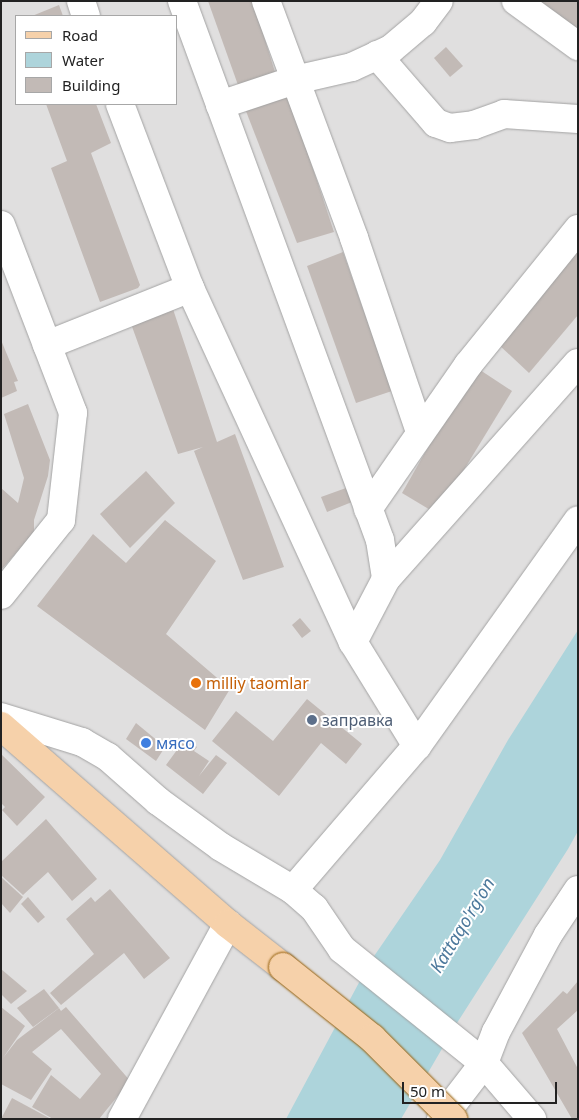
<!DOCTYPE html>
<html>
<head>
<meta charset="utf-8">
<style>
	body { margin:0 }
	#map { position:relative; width:579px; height:1120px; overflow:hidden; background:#f1eee9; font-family:"Noto Sans",sans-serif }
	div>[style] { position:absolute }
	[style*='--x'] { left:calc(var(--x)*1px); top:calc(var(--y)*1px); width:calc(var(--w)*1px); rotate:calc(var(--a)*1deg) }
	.residential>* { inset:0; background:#e0dfdf }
	.water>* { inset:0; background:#add4db }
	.building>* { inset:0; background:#c2bab6 }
	.roads { filter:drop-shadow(0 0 1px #a3a3a3) drop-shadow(0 0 1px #a3a3a3) }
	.minor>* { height:28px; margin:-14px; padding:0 14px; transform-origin:14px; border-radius:14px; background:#fff }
	.major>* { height:28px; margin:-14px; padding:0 14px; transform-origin:14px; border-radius:14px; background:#f6d1aa }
	.bridges { filter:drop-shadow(0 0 1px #95600b) drop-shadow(0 0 1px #95600b) }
	.major-bridge>* { height:28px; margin:-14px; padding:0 14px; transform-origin:14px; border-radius:14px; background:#f6d1aa }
	.dots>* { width:14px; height:14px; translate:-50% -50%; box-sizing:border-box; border:2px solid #fff; border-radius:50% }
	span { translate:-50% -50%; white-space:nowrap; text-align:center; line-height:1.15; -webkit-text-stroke:4px #fff; paint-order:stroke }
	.food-label { font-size:16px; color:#c56008 }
	.left { translate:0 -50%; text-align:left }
	.service-label { font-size:16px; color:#4e5e75 }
	.shop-label { font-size:16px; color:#366cbe }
	.water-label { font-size:18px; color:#4d799c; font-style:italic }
	.frame { position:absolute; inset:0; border:2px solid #222; pointer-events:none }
	.legend { position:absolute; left:15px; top:15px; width:162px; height:90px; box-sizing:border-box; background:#fff; border:1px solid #a7a7a7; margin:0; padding:6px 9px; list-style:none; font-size:15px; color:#222 }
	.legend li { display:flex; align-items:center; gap:10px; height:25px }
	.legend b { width:25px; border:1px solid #a7a7a7 }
	.scale { position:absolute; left:402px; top:1082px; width:155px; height:22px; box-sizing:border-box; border:2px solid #222; border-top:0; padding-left:6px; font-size:15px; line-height:18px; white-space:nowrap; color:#222; -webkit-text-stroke:4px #fff; paint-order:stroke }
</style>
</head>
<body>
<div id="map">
	<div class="residential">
		<div style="clip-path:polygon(evenodd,1px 1px,578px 1px,578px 1119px,1px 1119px,1px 1px,16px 16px,176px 16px,176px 104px,16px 104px,16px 16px)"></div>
	</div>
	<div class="water">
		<div style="clip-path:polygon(578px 630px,578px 831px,568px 849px,457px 1023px,401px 1119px,286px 1119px,370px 962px,440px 860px,508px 740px)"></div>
	</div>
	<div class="building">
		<div style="clip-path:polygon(208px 1px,253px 1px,275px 72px,238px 85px)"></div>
		<div style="clip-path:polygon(532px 1px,578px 1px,578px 35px)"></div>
		<div style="clip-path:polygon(59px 5px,63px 16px,32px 16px)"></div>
		<div style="clip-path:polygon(446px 47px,463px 66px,450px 77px,434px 58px)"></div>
		<div style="clip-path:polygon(289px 96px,334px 232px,297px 243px,244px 106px)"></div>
		<div style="clip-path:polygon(46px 104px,96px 104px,111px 143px,91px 153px,140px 285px,138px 288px,100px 302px,51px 168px,67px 161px)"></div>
		<div style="clip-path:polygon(578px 244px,578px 315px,529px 373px,498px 344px)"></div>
		<div style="clip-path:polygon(343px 252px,392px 391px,356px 403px,307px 266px)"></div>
		<div style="clip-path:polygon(171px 303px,217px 442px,235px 434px,284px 567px,243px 580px,194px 451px,203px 447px,178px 454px,130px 321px)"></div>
		<div style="clip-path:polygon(1px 340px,18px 381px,14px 382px,17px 391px,1px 398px)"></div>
		<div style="clip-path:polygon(477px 368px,512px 391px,437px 514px,402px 493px,472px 370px)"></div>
		<div style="clip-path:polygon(28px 404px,50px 460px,48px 476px,34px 520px,34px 533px,1px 570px,1px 488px,18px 503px,24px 478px,4px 414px)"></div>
		<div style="clip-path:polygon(146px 471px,175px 503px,130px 548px,100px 514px)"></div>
		<div style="clip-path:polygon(346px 488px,352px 502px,327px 512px,321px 497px)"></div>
		<div style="clip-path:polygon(165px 520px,216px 561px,166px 634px,230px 689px,205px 730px,37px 606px,93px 534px,126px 563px)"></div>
		<div style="clip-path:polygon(300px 618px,311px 631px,302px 638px,292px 625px)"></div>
		<div style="clip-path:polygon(307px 699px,362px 744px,346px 764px,321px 743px,279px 796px,212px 741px,236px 711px,273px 741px)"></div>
		<div style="clip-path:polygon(136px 723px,165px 747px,156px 761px,126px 739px)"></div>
		<div style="clip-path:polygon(185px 739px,197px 747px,194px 751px,209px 761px,199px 776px,216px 755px,227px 763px,203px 794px,166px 765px)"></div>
		<div style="clip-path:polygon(1px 754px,45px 797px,17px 826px,2px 810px,5px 807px,1px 803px)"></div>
		<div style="clip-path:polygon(46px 819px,97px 879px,72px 901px,48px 872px,23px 895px,1px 875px,1px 862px)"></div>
		<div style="clip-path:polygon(1px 877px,23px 897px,10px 913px,1px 903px)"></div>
		<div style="clip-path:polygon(110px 889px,170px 958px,144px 979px,124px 953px,61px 1005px,50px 993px,94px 954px,66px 919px,91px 897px,95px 902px)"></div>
		<div style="clip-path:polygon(28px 897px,45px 917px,38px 923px,21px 904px)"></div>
		<div style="clip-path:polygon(1px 969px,27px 991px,11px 1004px,1px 994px)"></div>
		<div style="clip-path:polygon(578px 981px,578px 1010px,557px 1029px,578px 1069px,578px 1119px,572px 1119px,522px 1033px,563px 991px,567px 994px)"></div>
		<div style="clip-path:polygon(44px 989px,59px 1008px,33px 1027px,17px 1008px)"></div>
		<div style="clip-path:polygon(1px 1007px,25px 1026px,3px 1058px,17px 1040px,59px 1008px,61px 1011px,66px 1007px,132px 1083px,127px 1100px,121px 1092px,99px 1119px,53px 1119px,32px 1107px,51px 1075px,80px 1099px,101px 1074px,61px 1029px,32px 1052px,52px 1069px,31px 1100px,1px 1084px)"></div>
		<div style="clip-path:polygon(12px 1098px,51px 1119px,1px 1119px)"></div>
	</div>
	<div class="roads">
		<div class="minor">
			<div style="--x:81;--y:1;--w:16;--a:72"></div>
			<div style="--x:182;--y:1;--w:574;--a:69.83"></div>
			<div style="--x:380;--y:540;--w:39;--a:81"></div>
			<div style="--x:386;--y:579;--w:71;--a:117.6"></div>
			<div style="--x:266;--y:1;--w:253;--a:69.6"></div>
			<div style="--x:354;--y:238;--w:205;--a:71.2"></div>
			<div style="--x:516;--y:1;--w:77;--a:36"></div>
			<div style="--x:377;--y:55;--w:90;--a:49.1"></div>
			<div style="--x:436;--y:123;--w:15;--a:20"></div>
			<div style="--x:450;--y:128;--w:24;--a:-7"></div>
			<div style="--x:474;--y:125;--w:32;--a:-20"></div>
			<div style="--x:504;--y:114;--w:74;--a:3.9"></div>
			<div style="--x:120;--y:104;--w:197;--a:69.2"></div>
			<div style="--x:190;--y:288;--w:390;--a:65.3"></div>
			<div style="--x:353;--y:642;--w:122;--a:58.4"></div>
			<div style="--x:220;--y:105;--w:79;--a:-18.4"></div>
			<div style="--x:295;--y:80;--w:58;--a:-12.8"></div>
			<div style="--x:352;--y:67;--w:43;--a:-24.8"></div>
			<div style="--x:391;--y:49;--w:42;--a:-40.2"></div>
			<div style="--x:423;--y:22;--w:26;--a:-53"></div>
			<div style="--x:1;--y:225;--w:201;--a:69"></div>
			<div style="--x:73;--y:413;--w:108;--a:96.4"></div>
			<div style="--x:61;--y:520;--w:96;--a:128.7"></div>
			<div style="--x:47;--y:345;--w:154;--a:-21.7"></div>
			<div style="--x:368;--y:509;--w:175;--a:-55.2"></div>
			<div style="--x:468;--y:365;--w:175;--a:-51"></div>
			<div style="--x:386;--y:579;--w:289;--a:-48.4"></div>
			<div style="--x:1;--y:717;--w:85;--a:17.2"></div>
			<div style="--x:82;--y:742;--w:30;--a:30"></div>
			<div style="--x:108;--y:757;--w:67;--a:41.3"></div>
			<div style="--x:158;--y:801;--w:78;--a:36.1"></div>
			<div style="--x:221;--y:847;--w:84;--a:30.8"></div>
			<div style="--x:293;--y:890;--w:28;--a:41"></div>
			<div style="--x:314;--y:908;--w:50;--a:55.7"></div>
			<div style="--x:342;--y:949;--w:182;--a:38.8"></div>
			<div style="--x:484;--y:1063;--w:74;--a:49.4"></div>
			<div style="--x:293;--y:890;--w:190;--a:-49.3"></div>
			<div style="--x:417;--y:746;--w:277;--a:-54.5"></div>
			<div style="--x:122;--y:1119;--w:222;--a:-61.5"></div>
			<div style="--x:441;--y:1119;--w:71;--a:-52.5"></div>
			<div style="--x:484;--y:1063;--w:33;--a:-69"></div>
			<div style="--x:496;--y:1032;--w:110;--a:-61.8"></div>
			<div style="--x:548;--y:935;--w:54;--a:-56.3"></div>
		</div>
		<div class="major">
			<div style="--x:1;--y:726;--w:301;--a:41.1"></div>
			<div style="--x:228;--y:924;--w:70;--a:38"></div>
		</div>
	</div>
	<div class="bridges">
		<div class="major-bridge">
			<div style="--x:283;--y:967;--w:114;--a:38.6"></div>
			<div style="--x:372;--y:1038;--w:115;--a:45"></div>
		</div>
	</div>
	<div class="dots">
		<div style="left:196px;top:683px;background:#e8710a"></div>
		<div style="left:312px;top:720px;background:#5c6f8a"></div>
		<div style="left:146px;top:743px;background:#3f7fe0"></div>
	</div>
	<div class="food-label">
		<span class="left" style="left:206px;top:683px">milliy taomlar</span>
	</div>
	<div class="service-label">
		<span class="left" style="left:322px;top:720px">заправка</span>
	</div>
	<div class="shop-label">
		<span class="left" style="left:156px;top:743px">мясо</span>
	</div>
	<div class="water-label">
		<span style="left:462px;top:925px;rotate:-59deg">Kattaqo'rg'on</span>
	</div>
	<div class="frame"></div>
	<ul class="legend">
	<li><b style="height:6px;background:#f6d1aa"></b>Road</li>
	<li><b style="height:14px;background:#add4db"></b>Water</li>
	<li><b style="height:14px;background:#c2bab6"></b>Building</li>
	</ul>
	<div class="scale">50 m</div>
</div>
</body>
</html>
